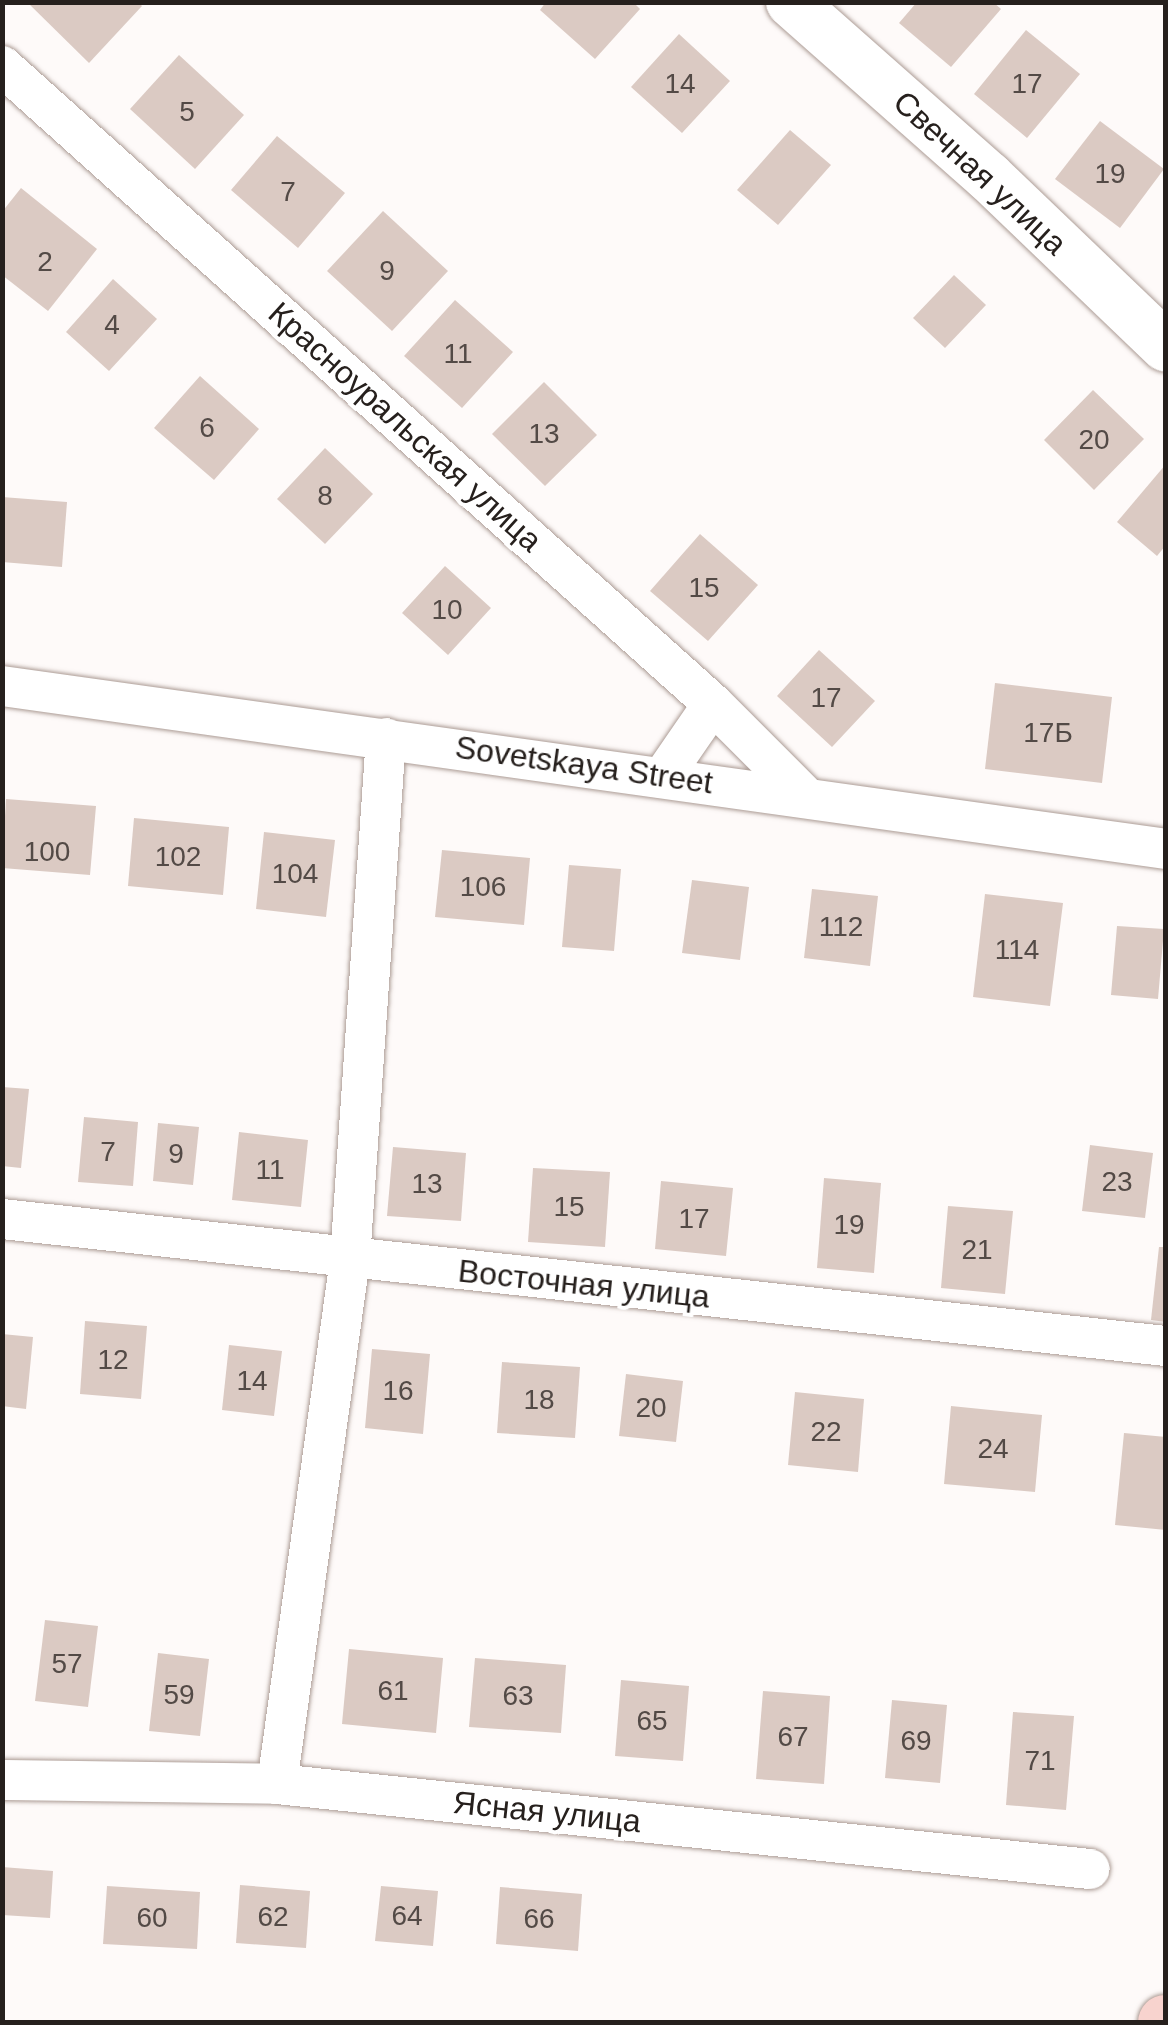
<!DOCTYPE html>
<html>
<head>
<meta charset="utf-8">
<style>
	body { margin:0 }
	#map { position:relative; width:1168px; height:2025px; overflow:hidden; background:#fefaf9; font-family:Helvetica,sans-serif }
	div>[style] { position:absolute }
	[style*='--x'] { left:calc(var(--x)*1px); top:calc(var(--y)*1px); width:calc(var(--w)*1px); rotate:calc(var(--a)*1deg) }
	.building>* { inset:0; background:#dbcac3 }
	.roads { filter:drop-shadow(0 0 2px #ac9c95) drop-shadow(0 0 2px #ac9c95) }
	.minor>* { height:40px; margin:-20px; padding:0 20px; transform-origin:20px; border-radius:20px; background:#fff }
	.tertiary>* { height:50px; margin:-25px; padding:0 25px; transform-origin:25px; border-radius:25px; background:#fff }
	.primary>* { height:55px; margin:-27.5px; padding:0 27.5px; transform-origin:27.5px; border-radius:27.5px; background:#f8d3ce }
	span { translate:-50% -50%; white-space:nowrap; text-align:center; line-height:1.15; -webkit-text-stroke:8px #fff; paint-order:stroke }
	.number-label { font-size:28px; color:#534a46 }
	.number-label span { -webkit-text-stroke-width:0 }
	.street-label { font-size:32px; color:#26201d }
	.frame { position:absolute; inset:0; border:5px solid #26201d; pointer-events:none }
</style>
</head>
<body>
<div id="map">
	<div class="building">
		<div style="clip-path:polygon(27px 2px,138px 2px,142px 6px,89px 63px)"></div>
		<div style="clip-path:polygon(546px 2px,633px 2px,640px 9px,595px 59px,540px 10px)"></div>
		<div style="clip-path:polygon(917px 2px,993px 2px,1001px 9px,951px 67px,899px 23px)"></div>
		<div style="clip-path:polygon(1026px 30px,1080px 74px,1027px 138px,974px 94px)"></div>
		<div style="clip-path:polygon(679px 34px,730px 81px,682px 133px,631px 87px)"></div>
		<div style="clip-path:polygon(179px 55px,244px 115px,195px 169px,130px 109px)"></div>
		<div style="clip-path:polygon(1100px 121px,1164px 169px,1120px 228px,1055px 179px)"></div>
		<div style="clip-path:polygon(790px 130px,831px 165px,778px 225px,737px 190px)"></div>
		<div style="clip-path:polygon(277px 136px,345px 193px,298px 248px,231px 190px)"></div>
		<div style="clip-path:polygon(21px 188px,97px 249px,48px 311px,2px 275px,2px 212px)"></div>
		<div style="clip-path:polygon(383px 211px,448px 271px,392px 331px,327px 271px)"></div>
		<div style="clip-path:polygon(954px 275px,986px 305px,945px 348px,913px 318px)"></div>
		<div style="clip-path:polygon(113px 279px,157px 319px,109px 371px,66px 332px)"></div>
		<div style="clip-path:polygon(455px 300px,513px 352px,462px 408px,404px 356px)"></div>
		<div style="clip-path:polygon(200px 376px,259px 429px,214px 480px,154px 428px)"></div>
		<div style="clip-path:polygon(544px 382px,597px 435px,545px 486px,492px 434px)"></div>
		<div style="clip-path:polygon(1093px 390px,1144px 439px,1094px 490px,1044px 440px)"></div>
		<div style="clip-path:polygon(325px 448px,373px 494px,325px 544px,277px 499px)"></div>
		<div style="clip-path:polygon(1166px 464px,1166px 545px,1157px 556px,1117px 522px)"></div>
		<div style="clip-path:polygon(2px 497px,67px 502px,62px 567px,2px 562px)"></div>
		<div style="clip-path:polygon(700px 534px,758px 585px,708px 641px,650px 591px)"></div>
		<div style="clip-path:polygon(445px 566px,491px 608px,448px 655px,402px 613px)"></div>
		<div style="clip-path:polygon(819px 650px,875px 701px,832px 747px,777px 696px)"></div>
		<div style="clip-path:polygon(995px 683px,1112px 697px,1102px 783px,985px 769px)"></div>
		<div style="clip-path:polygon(6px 799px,96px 806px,90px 875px,2px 868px)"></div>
		<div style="clip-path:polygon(134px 818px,229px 827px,223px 895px,128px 886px)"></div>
		<div style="clip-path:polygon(264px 832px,335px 840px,326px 917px,256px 909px)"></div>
		<div style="clip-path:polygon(442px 850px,530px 858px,524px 925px,435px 917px)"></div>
		<div style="clip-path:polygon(569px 865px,621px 869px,614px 951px,562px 947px)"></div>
		<div style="clip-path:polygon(692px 880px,749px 887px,740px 960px,682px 953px)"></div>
		<div style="clip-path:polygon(812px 889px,878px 896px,870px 966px,804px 958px)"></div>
		<div style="clip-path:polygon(985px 894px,1063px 903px,1050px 1006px,973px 997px)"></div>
		<div style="clip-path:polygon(1117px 926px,1164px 929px,1158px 999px,1111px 995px)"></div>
		<div style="clip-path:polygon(2px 1087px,29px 1089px,21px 1168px,2px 1166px)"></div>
		<div style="clip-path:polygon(84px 1117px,138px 1122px,133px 1186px,78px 1182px)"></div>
		<div style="clip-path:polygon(158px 1123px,199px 1127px,193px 1185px,153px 1181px)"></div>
		<div style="clip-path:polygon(239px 1132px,308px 1140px,301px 1207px,232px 1200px)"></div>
		<div style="clip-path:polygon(1090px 1145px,1153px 1153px,1145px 1218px,1082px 1211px)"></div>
		<div style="clip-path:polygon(393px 1147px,466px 1153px,461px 1221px,387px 1216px)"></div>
		<div style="clip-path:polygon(533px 1168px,610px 1172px,605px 1247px,528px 1242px)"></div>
		<div style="clip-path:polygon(824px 1178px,881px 1183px,874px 1273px,817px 1268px)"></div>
		<div style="clip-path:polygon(661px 1181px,733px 1188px,726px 1256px,655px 1249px)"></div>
		<div style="clip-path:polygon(948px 1206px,1013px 1211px,1005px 1294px,941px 1288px)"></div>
		<div style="clip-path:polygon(1159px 1247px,1166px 1247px,1166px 1322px,1151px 1320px)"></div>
		<div style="clip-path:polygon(85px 1321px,147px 1326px,141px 1399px,80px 1394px)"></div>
		<div style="clip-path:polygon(2px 1334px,33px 1337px,26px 1409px,2px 1406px)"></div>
		<div style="clip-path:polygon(229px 1345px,282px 1351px,274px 1416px,222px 1410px)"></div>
		<div style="clip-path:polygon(372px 1349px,430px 1354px,423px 1434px,365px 1428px)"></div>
		<div style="clip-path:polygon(502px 1362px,580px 1367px,575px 1438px,497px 1433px)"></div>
		<div style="clip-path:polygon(626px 1374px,683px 1381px,676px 1442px,619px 1436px)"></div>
		<div style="clip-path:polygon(795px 1392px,864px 1399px,858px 1472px,788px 1465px)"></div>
		<div style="clip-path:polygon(951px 1406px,1042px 1415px,1035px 1492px,944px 1484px)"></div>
		<div style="clip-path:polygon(1124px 1433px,1166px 1437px,1166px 1530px,1115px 1525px)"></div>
		<div style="clip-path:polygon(45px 1620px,98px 1626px,88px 1707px,35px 1701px)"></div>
		<div style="clip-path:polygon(349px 1649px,443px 1658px,436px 1733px,342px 1724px)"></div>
		<div style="clip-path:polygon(158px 1653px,209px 1659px,200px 1736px,149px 1731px)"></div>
		<div style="clip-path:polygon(475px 1658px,566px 1665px,561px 1733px,469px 1727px)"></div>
		<div style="clip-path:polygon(621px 1680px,689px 1686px,683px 1761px,615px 1756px)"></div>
		<div style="clip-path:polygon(763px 1691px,830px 1696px,824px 1784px,756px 1779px)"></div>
		<div style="clip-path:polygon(892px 1700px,947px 1705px,940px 1783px,885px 1778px)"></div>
		<div style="clip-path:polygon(1013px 1712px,1074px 1716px,1066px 1810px,1006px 1805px)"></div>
		<div style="clip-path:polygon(2px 1867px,53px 1871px,50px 1918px,2px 1915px)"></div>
		<div style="clip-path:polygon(240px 1885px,310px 1891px,306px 1948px,236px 1943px)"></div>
		<div style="clip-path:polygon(107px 1886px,200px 1892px,197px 1949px,103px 1944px)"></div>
		<div style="clip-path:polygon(381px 1886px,438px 1891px,433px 1946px,375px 1941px)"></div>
		<div style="clip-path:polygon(500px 1887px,582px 1894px,578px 1951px,496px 1944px)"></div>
	</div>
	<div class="roads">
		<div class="minor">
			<div style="--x:2;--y:66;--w:955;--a:41.9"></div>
			<div style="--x:713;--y:704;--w:126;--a:45"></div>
			<div style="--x:2;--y:686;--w:1175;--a:7.97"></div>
			<div style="--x:664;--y:775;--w:86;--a:-55.4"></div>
			<div style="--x:2;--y:1219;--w:1171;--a:6.23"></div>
			<div style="--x:2;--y:1780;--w:275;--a:0.8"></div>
			<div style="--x:277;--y:1784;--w:817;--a:5.97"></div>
			<div style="--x:277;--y:1784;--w:530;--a:-82.08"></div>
			<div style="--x:350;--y:1259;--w:522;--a:-86.05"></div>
		</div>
		<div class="tertiary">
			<div style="--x:791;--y:2;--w:264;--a:41.5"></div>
			<div style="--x:989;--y:177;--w:245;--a:43.8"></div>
		</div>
		<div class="primary">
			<div style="--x:1165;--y:2022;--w:1;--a:0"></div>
		</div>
	</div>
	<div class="number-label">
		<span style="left:680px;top:84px">14</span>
		<span style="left:1027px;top:84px">17</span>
		<span style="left:187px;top:112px">5</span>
		<span style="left:1110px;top:174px">19</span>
		<span style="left:288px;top:192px">7</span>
		<span style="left:45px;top:262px">2</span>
		<span style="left:387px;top:271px">9</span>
		<span style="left:112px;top:325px">4</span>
		<span style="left:458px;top:354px">11</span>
		<span style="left:207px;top:428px">6</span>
		<span style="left:544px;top:434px">13</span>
		<span style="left:1094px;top:440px">20</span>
		<span style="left:325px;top:496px">8</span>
		<span style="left:704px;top:588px">15</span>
		<span style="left:447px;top:610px">10</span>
		<span style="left:826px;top:698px">17</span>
		<span style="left:1048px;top:733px">17Б</span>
		<span style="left:47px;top:852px">100</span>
		<span style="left:178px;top:857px">102</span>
		<span style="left:295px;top:874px">104</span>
		<span style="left:483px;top:887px">106</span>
		<span style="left:841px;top:927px">112</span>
		<span style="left:1017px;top:950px">114</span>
		<span style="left:108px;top:1152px">7</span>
		<span style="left:176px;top:1154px">9</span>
		<span style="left:270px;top:1170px">11</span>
		<span style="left:1117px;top:1182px">23</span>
		<span style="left:427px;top:1184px">13</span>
		<span style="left:569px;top:1207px">15</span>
		<span style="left:694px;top:1219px">17</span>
		<span style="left:849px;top:1225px">19</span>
		<span style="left:977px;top:1250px">21</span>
		<span style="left:113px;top:1360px">12</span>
		<span style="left:252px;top:1381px">14</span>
		<span style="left:398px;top:1391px">16</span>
		<span style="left:539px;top:1400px">18</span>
		<span style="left:651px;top:1408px">20</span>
		<span style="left:826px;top:1432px">22</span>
		<span style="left:993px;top:1449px">24</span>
		<span style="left:67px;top:1664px">57</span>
		<span style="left:393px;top:1691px">61</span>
		<span style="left:179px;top:1695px">59</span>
		<span style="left:518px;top:1696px">63</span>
		<span style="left:652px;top:1721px">65</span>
		<span style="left:793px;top:1737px">67</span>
		<span style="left:916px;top:1741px">69</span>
		<span style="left:1040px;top:1761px">71</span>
		<span style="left:407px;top:1916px">64</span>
		<span style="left:273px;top:1917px">62</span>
		<span style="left:152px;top:1918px">60</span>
		<span style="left:539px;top:1919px">66</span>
	</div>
	<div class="street-label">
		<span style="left:980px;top:173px;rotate:43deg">Свечная улица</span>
		<span style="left:405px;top:427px;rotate:42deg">Красноуральская улица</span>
		<span style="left:584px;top:765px;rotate:8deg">Sovetskaya Street</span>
		<span style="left:584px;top:1284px;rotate:6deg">Восточная улица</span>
		<span style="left:547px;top:1812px;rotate:6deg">Ясная улица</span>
	</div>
	<div class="frame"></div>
</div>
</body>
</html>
